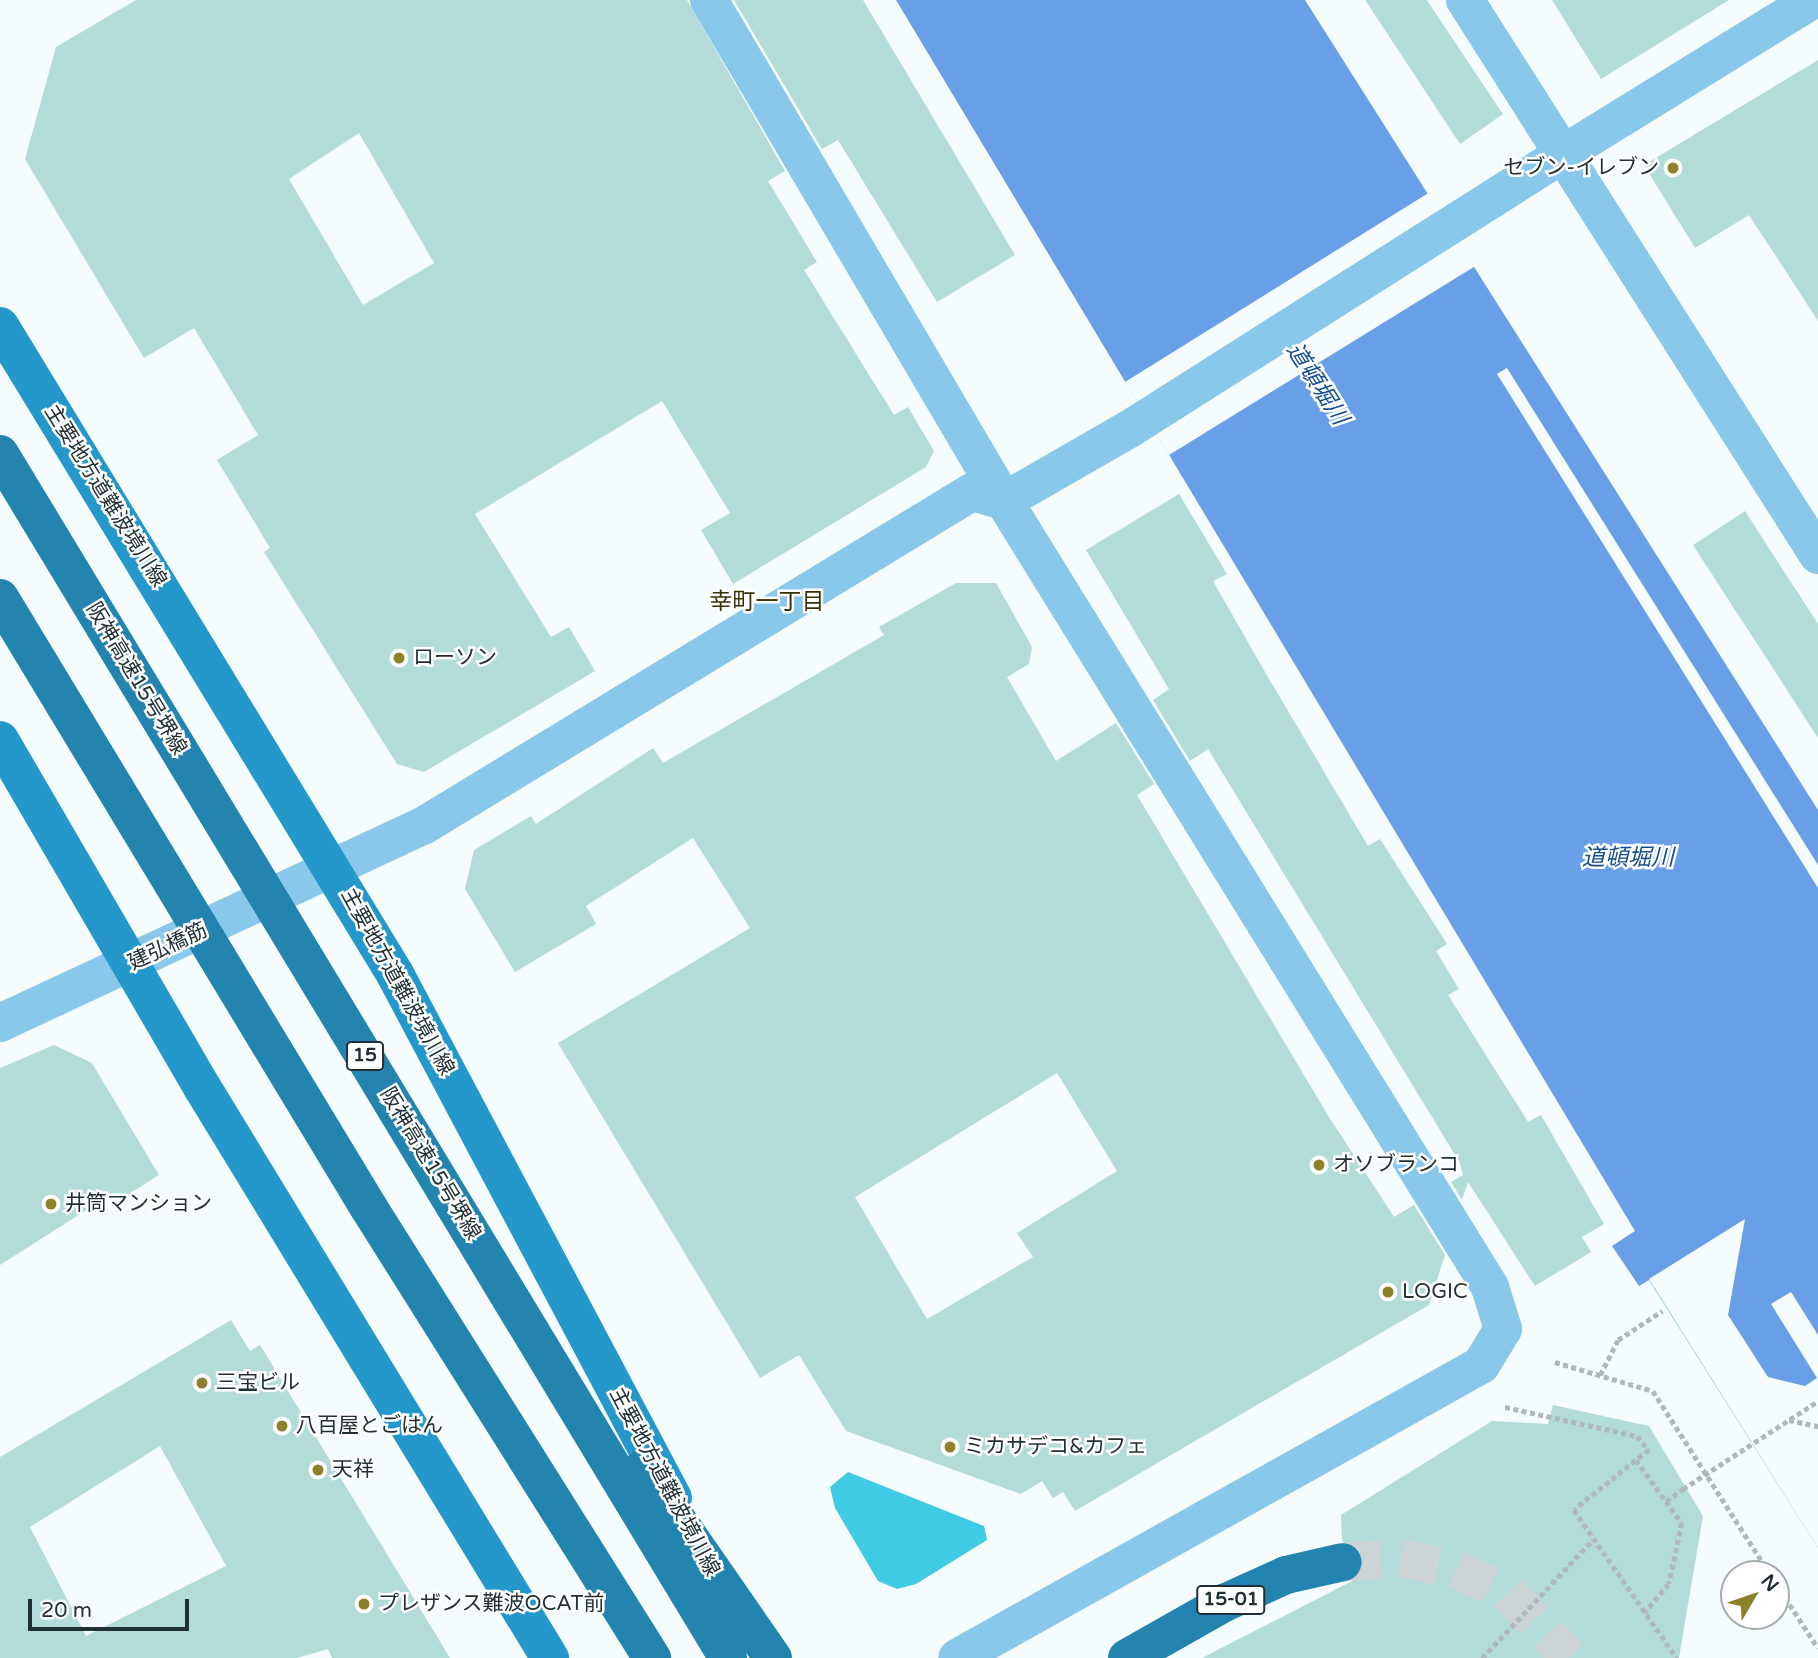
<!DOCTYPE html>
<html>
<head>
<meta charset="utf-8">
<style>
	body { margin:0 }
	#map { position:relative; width:1818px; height:1658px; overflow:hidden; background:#f5fcfe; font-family:"Varela Round","Noto Sans JP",sans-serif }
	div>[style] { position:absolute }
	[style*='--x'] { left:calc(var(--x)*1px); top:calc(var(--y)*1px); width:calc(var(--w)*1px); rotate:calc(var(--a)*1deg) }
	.forest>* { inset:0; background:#3fcbe3 }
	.water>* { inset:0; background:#689fe6 }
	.pier>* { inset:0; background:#f5fcfe }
	.building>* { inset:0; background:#b3dbd7 }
	.motorway-tunnel>* { height:38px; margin-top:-19px; transform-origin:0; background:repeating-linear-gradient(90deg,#cbd3d5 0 38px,transparent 0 57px) }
	.path>* { height:4.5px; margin-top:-2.25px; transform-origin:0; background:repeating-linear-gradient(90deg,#afb8bb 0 5px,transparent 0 8.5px) }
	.minor>* { height:38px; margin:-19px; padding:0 19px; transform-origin:19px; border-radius:19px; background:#89c8eb }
	.tertiary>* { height:38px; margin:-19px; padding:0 19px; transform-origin:19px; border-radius:19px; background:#89c8eb }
	.primary>* { height:38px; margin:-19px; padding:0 19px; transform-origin:19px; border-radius:19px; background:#2498ca }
	.motorway>* { height:38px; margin:-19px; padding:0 19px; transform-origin:19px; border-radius:19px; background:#2384af }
	.path-bridge>* { height:4.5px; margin-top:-2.25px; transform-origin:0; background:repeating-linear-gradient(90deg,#afb8bb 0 5px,transparent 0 8.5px) }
	.motorway-bridge>* { height:38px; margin:-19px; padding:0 19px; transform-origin:19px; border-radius:19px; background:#2384af }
	.dots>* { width:19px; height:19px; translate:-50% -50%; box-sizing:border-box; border:4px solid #fff; border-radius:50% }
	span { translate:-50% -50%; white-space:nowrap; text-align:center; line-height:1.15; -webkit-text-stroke:5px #fff; paint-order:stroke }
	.shield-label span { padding:2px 5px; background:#fff; border:2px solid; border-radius:5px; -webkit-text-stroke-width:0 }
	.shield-label { font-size:19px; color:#213033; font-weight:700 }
	.poi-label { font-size:21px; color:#213033 }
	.right { translate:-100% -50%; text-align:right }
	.left { translate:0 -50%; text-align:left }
	.street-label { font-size:21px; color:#213033 }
	.water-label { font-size:23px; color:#174e8e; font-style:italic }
	.neighbourhood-label { font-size:23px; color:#383206 }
	.north { position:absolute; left:1720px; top:1560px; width:70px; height:70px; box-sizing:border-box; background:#fff; border:2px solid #a6acad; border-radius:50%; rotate:51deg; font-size:19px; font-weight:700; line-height:28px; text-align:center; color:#213033 }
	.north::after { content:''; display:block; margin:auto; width:24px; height:32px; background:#8d8129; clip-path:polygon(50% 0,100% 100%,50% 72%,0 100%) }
	.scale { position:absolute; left:28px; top:1599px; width:161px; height:32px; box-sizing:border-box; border:4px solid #213033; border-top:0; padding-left:9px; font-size:21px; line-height:24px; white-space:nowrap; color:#213033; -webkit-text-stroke:5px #fff; paint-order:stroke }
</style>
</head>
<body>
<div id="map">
	<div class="forest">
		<div style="clip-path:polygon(848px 1472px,984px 1526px,987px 1540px,916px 1584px,897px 1589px,878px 1581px,835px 1508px,830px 1487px)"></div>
	</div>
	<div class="water">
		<div style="clip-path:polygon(896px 0,1305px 0,1818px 810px,1818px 1548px,1649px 1280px,1639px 1286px,1612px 1246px,1635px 1231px)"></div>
	</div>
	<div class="pier">
		<div style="clip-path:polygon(1430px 192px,1477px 265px,1169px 455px,1125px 382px)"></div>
		<div style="clip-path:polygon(1507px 368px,1818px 865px,1818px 888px,1497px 374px)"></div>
		<div style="clip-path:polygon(1745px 1219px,1728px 1315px,1768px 1377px,1805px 1386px,1817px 1378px,1771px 1304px,1791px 1292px,1818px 1335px,1818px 1548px,1649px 1279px)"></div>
	</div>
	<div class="building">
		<div style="clip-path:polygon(evenodd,136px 0,687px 0,785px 171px,768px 181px,817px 262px,804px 270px,894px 415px,908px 407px,934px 451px,926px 467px,733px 584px,701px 530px,730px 513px,662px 401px,475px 514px,551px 637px,569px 627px,595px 671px,424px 772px,397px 764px,264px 552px,270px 548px,217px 460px,258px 435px,194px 328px,144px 358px,25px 159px,56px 47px,136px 0,359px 133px,434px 263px,363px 305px,289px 179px,359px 133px)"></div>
		<div style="clip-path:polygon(734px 0,863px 0,1015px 255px,937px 302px,838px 140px,822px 149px)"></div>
		<div style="clip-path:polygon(1365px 0,1427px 0,1503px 114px,1460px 144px)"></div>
		<div style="clip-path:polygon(1552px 0,1729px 0,1601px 79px)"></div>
		<div style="clip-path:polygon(1818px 60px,1818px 321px,1749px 215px,1695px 248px,1644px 165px)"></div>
		<div style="clip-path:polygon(1179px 494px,1227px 574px,1213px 581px,1265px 672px,1368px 846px,1380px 839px,1447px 944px,1436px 951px,1459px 989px,1448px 995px,1528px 1122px,1541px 1115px,1604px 1224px,1582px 1237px,1591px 1252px,1535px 1286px,1468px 1182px,1462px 1200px,1451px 1182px,1463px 1175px,1460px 1163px,1208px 749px,1190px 761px,1153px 700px,1169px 689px,1086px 550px)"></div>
		<div style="clip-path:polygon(1745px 511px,1818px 624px,1818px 738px,1693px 545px)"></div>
		<div style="clip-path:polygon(evenodd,956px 583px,996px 583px,1032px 647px,1029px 664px,1007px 677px,1056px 761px,1116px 723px,1154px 784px,1137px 795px,1329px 1117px,1394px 1217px,1414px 1205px,1445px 1255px,1429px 1305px,1075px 1511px,1063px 1492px,1053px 1498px,1042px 1481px,1021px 1494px,846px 1431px,799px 1355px,760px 1378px,558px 1043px,750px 928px,693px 838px,586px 906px,596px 924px,515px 972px,465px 889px,474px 850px,531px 816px,536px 824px,653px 748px,663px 763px,884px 635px,879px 627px,956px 583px,1057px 1073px,1117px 1171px,1017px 1233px,1033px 1257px,927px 1319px,855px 1197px,1057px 1073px)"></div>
		<div style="clip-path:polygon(54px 1045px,92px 1063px,159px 1175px,118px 1201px,113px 1193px,0 1265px,0 1068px)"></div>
		<div style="clip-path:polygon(evenodd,231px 1320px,250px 1351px,260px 1345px,450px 1658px,332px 1658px,328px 1649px,297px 1658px,0 1658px,0 1457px,231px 1320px,160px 1446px,226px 1566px,86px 1636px,30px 1527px,160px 1446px)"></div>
		<div style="clip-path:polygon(1553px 1405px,1649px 1426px,1703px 1516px,1679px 1658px,1202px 1658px,1358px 1578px,1364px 1556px,1342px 1541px,1341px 1515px,1492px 1421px,1548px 1424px)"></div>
	</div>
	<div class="motorway-tunnel">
		<div style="--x:1343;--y:1562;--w:58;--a:-3.9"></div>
		<div style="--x:1401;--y:1558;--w:56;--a:11.3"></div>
		<div style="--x:1456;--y:1569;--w:57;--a:24.8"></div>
		<div style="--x:1508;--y:1593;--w:89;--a:46.8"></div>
	</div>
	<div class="path">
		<div style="--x:1555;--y:1362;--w:102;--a:16.5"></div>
		<div style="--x:1653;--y:1391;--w:217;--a:57.4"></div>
		<div style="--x:1600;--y:1375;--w:39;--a:-63"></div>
		<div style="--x:1618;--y:1340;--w:53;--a:-33.4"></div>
		<div style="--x:1505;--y:1407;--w:135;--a:12.4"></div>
		<div style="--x:1637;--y:1436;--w:18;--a:49"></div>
		<div style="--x:1649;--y:1450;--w:96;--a:141.3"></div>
		<div style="--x:1574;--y:1510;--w:180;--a:55.2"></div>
		<div style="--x:1789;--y:1420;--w:30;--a:12"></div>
		<div style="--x:1636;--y:1460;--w:78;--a:53.9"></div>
		<div style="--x:1682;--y:1523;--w:62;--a:102"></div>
		<div style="--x:1669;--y:1584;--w:38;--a:130"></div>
		<div style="--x:1666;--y:1501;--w:21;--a:-35"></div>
		<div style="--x:1776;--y:1583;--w:77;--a:57.1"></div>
		<div style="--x:1482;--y:1658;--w:162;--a:-46.8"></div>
	</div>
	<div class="minor">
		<div style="--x:1563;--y:154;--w:293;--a:-31.7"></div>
	</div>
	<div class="tertiary">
		<div style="--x:709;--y:0;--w:581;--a:59.51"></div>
		<div style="--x:1004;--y:501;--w:924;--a:58.27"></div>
		<div style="--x:1490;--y:1287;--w:44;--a:72.8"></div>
		<div style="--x:1503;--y:1329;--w:42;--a:121.4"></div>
		<div style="--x:1481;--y:1365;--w:600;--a:150.79"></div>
		<div style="--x:1465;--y:0;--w:658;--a:57.54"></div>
		<div style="--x:0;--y:1023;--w:467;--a:-25"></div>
		<div style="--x:423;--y:826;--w:643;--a:-31.32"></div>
		<div style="--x:972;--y:492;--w:33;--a:16"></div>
		<div style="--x:1004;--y:501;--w:146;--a:-29.9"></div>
		<div style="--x:1131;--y:428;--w:512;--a:-32.39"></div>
	</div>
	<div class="primary">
		<div style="--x:0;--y:326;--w:759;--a:58.63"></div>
		<div style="--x:395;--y:974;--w:593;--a:62.05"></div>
		<div style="--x:0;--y:740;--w:402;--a:59.8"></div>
		<div style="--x:202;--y:1087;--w:669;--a:58.64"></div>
	</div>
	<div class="motorway">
		<div style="--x:1127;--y:1658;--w:112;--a:-29.6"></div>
		<div style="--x:1224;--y:1603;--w:68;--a:-24.3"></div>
		<div style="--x:1286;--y:1575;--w:58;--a:-12.8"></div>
	</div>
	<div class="path-bridge">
		<div style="--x:1683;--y:1489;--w:161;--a:-33.1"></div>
	</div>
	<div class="motorway-bridge">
		<div style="--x:0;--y:454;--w:1407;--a:58.84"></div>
		<div style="--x:0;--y:598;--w:713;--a:58.83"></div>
		<div style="--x:369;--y:1208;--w:532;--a:57.83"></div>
		<div style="--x:642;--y:1469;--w:230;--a:55.3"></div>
	</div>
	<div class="dots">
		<div style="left:1673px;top:168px;background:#8d8129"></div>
		<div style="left:399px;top:658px;background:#8d8129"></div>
		<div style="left:1319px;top:1165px;background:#8d8129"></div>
		<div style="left:51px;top:1204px;background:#8d8129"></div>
		<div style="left:1388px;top:1292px;background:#8d8129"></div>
		<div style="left:202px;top:1383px;background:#8d8129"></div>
		<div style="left:282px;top:1426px;background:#8d8129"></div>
		<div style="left:950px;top:1447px;background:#8d8129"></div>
		<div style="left:318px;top:1470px;background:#8d8129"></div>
		<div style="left:364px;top:1604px;background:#8d8129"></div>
	</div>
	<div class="shield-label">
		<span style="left:365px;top:1056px">15</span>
		<span style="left:1231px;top:1600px">15-01</span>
	</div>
	<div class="poi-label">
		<span class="right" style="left:1659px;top:168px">セブン-イレブン</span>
		<span class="left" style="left:413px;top:658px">ローソン</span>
		<span class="left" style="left:1333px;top:1165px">オソブランコ</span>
		<span class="left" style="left:65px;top:1204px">井筒マンション</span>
		<span class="left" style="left:1402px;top:1292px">LOGIC</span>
		<span class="left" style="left:216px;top:1383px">三宝ビル</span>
		<span class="left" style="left:296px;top:1426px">八百屋とごはん</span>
		<span class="left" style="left:964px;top:1447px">ミカサデコ&amp;カフェ</span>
		<span class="left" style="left:332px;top:1470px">天祥</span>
		<span class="left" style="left:378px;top:1604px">プレザンス難波OCAT前</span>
	</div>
	<div class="street-label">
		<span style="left:105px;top:496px;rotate:58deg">主要地方道難波境川線</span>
		<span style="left:136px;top:679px;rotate:59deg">阪神高速15号堺線</span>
		<span style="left:168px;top:947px;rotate:-25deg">建弘橋筋</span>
		<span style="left:397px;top:982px;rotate:61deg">主要地方道難波境川線</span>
		<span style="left:430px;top:1164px;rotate:59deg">阪神高速15号堺線</span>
		<span style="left:664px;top:1482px;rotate:62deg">主要地方道難波境川線</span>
	</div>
	<div class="water-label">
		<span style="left:1317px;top:384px;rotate:57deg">道頓堀川</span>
		<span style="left:1628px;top:858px">道頓堀川</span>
	</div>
	<div class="neighbourhood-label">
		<span style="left:767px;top:602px">幸町一丁目</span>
	</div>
	<div class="north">N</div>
	<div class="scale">20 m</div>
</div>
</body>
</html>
